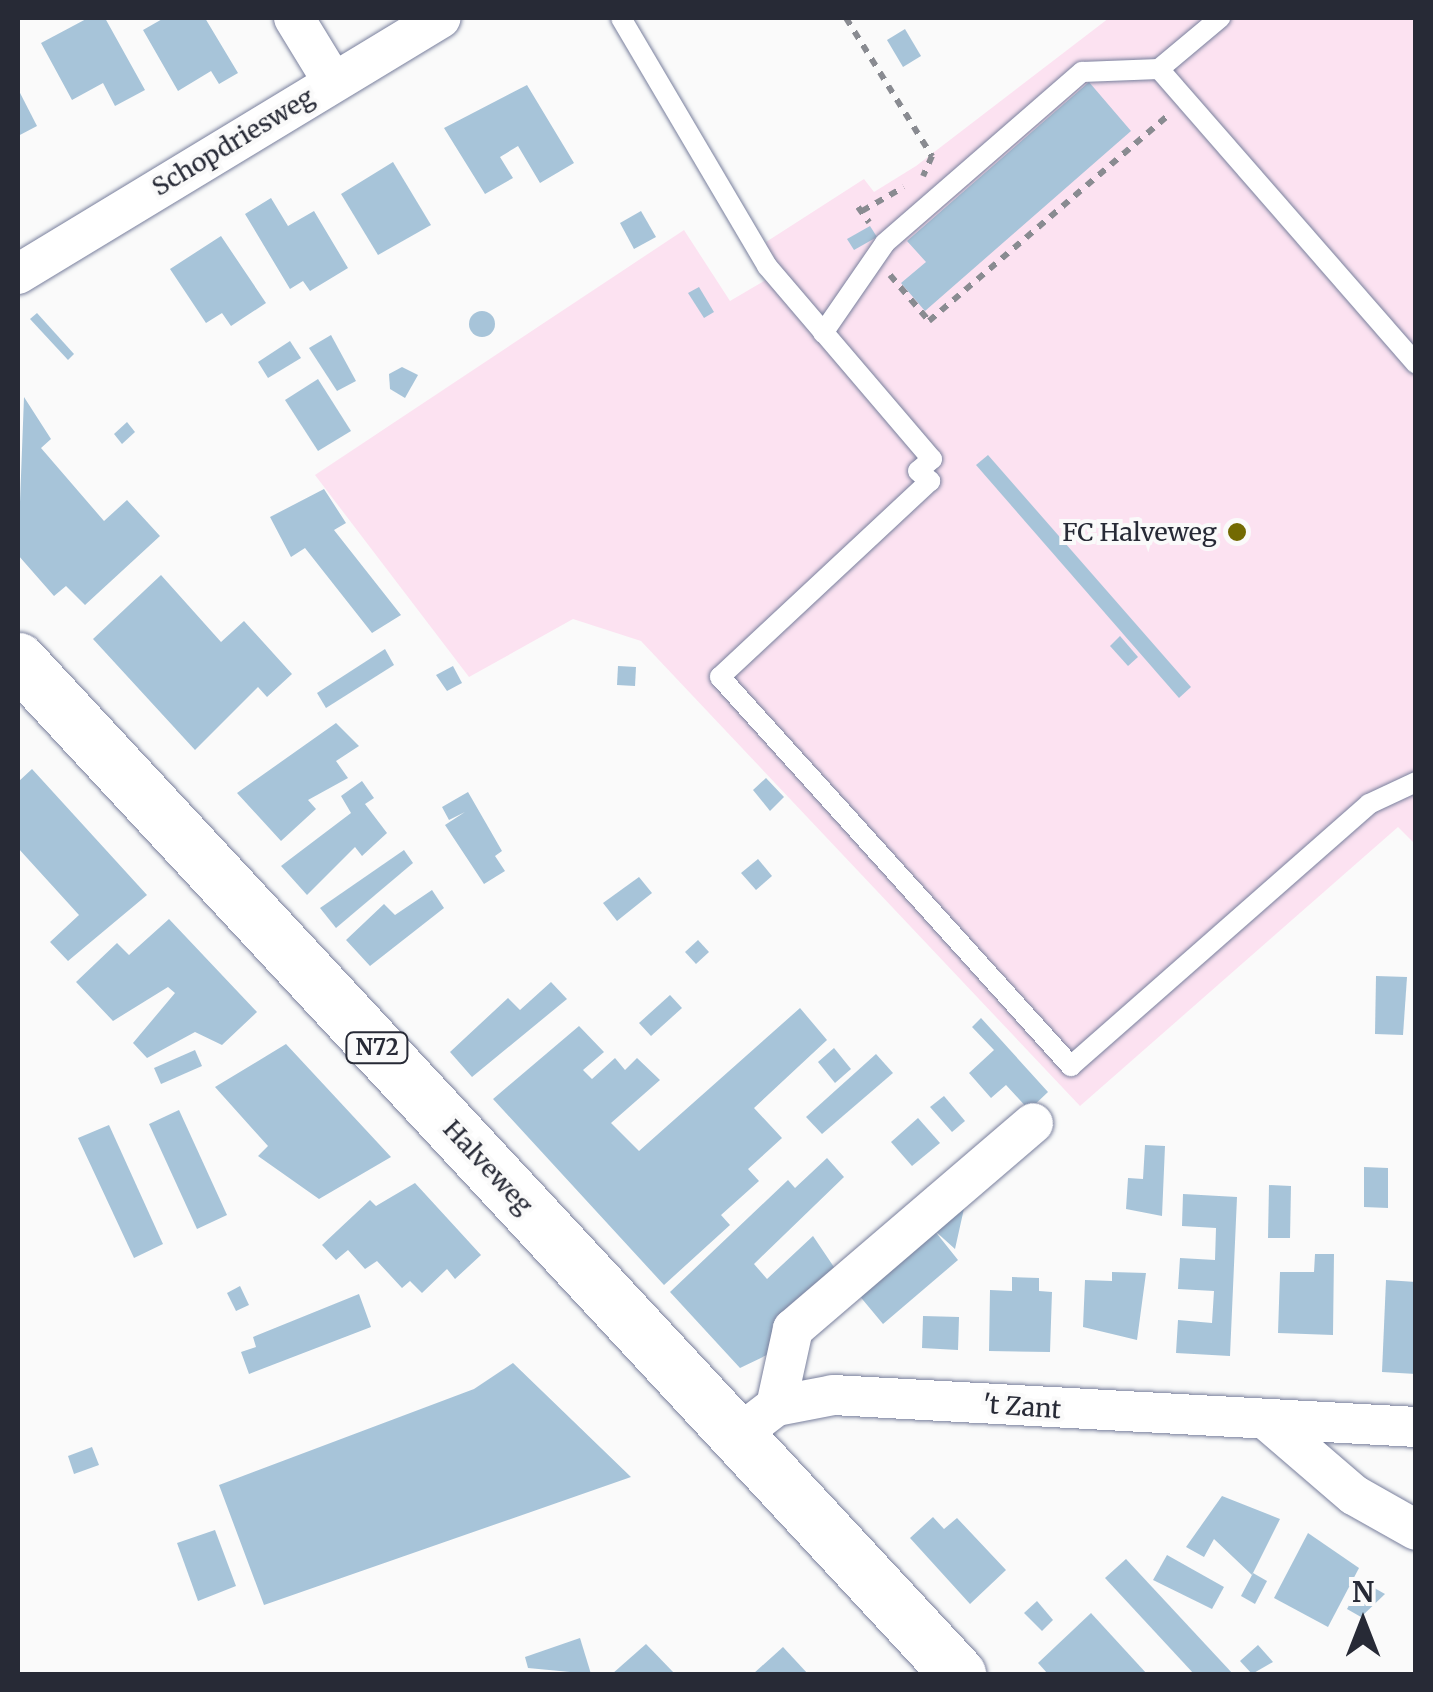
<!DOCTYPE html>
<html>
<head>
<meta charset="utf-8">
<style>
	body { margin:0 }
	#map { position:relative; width:1433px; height:1692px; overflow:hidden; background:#fafafa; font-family:Merriweather,serif }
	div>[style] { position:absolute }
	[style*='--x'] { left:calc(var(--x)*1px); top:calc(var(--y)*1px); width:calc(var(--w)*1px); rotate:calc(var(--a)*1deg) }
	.green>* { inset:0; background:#fce2f1 }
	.building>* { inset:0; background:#a7c4d9 }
	.round { border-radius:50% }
	.path>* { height:6px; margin-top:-3px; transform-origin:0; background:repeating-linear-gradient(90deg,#898b91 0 8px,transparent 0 16px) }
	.roads { filter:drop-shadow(0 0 2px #79809d) drop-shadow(0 0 2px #79809d) }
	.lane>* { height:20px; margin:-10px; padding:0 10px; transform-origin:10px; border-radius:10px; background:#fff }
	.street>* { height:40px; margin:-20px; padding:0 20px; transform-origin:20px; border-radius:20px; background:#fff }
	.primary>* { height:55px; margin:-27.5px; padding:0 27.5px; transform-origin:27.5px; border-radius:27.5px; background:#fff }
	.dots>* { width:28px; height:28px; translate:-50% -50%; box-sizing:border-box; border:5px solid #fafafa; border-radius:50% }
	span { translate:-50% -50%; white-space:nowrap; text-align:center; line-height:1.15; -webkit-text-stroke:8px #fafafa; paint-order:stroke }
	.shield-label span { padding:2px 8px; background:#fafafa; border:2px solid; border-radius:8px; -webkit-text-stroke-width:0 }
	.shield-label { font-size:22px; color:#272a36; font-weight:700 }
	.street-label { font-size:25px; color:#272a36 }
	.poi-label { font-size:25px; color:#272a36 }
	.right { translate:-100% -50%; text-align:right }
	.frame { position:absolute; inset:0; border:20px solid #272a36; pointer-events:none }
	.north { position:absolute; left:1313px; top:1572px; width:100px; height:100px; -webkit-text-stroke:8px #fafafa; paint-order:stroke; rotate:0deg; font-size:28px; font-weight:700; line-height:40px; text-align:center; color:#272a36 }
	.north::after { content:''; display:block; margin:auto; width:35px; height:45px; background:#272a36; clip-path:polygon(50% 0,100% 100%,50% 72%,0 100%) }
</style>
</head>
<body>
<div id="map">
	<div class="green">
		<div style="clip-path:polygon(1109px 18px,1415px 18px,1415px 844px,1398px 827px,1080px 1106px,641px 641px,573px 619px,469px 677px,315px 475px,684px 230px,730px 301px,771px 277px,766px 242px,864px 179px,874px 192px,916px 166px)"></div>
	</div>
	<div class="building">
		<div style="clip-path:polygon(88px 18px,105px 18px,145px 90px,115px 106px,103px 83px,72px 100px,41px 43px)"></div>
		<div style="clip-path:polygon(164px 18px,205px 18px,238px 73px,219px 84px,211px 71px,178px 91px,143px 30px)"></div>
		<div style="clip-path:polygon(905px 29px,921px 56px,903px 67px,887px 40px)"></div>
		<div style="clip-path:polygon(1089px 82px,1131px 131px,925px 311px,901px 283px,926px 262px,907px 241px)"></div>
		<div style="clip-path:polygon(527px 85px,574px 163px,540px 183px,518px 146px,500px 157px,513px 178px,485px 194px,444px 128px)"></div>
		<div style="clip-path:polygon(18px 89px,37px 126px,18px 136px)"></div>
		<div style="clip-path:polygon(393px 162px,431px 225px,378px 255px,341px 194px)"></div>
		<div style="clip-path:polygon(271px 198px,288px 226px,314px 211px,348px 268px,310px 291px,303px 281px,290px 289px,245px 214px)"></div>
		<div style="clip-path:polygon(641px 211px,656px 237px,634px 249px,620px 223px)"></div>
		<div style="clip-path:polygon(870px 226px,877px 237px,854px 250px,847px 239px)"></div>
		<div style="clip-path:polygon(221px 236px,266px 303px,231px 326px,222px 313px,206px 323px,170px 269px)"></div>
		<div style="clip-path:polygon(699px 287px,714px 312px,704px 318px,688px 293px)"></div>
		<div class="round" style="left:469px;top:311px;width:26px;height:26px"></div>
		<div style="clip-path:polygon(37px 313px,74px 354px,68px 360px,30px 319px)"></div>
		<div style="clip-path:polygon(331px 335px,356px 381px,337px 391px,309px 348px)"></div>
		<div style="clip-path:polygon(290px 341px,301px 358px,268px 378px,258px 362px)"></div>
		<div style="clip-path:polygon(402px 367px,418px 375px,405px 398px,390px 389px,389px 374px)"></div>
		<div style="clip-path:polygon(318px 379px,351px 431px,318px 451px,285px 400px)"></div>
		<div style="clip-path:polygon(24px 397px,51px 439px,41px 448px,104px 521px,127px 500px,160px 536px,85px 605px,66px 586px,54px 596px,18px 555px)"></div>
		<div style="clip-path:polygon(127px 422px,135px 432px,122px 444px,114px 434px)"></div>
		<div style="clip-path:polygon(988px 455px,1191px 687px,1179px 698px,976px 465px)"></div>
		<div style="clip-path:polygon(324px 489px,346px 523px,334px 530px,401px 615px,372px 633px,305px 548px,291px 557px,270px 517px)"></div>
		<div style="clip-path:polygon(161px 575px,221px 642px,244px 621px,292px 674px,267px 697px,258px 687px,195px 750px,93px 639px)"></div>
		<div style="clip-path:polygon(1120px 636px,1138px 657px,1128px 666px,1110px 646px)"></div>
		<div style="clip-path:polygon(385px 649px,394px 665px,326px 708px,317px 693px)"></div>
		<div style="clip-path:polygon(453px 666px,462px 683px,447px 691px,436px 675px)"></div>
		<div style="clip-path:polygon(618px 666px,636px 667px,635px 686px,617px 685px)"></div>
		<div style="clip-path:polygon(336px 723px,359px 746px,336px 761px,348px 778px,308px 800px,316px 809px,281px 841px,237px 793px)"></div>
		<div style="clip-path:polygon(32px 769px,147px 895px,68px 961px,50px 942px,79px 915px,18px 848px,18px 782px)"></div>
		<div style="clip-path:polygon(766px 778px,784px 797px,770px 811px,753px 790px)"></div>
		<div style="clip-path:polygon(362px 781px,374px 798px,365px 804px,387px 833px,362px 856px,355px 847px,307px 895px,281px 866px,351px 813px,341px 796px)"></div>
		<div style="clip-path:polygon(468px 792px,502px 851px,495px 856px,505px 871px,484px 884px,445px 825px,465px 812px,449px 820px,442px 807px)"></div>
		<div style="clip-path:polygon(404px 850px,413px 863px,336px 928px,320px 908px)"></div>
		<div style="clip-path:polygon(758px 859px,772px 876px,756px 890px,741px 873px)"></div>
		<div style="clip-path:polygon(639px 877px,652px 893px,617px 921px,603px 903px)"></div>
		<div style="clip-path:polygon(432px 890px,444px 908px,370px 966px,346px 940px,384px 904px,395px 915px)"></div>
		<div style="clip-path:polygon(169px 919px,257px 1012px,222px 1045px,195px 1032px,147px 1058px,133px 1043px,175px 993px,168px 987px,113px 1021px,76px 982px,117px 943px,129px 955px)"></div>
		<div style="clip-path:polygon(698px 940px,709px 952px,696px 964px,685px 952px)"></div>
		<div style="clip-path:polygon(1376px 976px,1407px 977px,1403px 1035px,1375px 1034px)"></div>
		<div style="clip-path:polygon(551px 982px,567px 999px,472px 1077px,450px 1052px,508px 998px,520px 1010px)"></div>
		<div style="clip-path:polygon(670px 995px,682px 1008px,651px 1036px,639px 1023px)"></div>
		<div style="clip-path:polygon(800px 1008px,827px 1040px,754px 1108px,782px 1138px,748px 1169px,759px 1181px,721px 1215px,730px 1225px,664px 1285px,493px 1099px,579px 1026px,604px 1052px,583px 1070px,592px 1079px,615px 1058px,625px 1070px,637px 1058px,660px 1080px,611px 1123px,639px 1151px)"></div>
		<div style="clip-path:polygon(981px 1018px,1048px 1092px,1029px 1110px,1006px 1085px,991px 1098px,969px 1073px,994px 1050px,972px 1027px)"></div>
		<div style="clip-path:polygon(286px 1044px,391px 1157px,319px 1199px,258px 1156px,268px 1146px,215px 1087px)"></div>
		<div style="clip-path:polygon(834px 1048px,851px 1069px,835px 1083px,818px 1062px)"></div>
		<div style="clip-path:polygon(195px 1050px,202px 1066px,161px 1084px,154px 1068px)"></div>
		<div style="clip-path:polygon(876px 1054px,893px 1073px,822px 1134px,806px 1117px)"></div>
		<div style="clip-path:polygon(944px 1096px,965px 1121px,952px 1132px,930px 1107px)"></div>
		<div style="clip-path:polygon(179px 1110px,227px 1215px,197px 1229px,149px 1124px)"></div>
		<div style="clip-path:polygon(918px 1118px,940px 1143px,912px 1166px,891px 1142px)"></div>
		<div style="clip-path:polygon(109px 1125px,163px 1244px,134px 1258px,78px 1138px)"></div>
		<div style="clip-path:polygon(1145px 1145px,1165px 1146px,1162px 1216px,1126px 1209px,1128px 1178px,1143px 1179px)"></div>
		<div style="clip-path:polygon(827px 1158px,844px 1177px,754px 1264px,767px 1279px,813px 1236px,838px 1273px,771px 1353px,740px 1368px,670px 1292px,788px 1180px,795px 1188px)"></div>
		<div style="clip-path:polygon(1364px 1167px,1388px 1168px,1388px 1208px,1364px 1207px)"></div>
		<div style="clip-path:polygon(415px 1183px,481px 1255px,455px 1279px,447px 1269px,422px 1293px,410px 1281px,402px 1288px,377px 1261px,365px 1269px,348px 1250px,336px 1260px,322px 1245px,370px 1200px,376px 1206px)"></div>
		<div style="clip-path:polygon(1269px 1185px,1291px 1186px,1290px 1238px,1268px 1238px)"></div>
		<div style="clip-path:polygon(1183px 1194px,1237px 1197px,1230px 1356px,1176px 1353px,1178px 1320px,1212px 1323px,1214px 1291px,1178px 1289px,1180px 1258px,1215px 1260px,1216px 1228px,1182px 1226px)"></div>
		<div style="clip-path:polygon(965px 1204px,955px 1249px,934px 1230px,958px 1260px,883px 1324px,853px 1288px)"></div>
		<div style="clip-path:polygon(1315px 1254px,1334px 1254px,1333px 1335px,1278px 1333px,1280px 1272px,1314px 1272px)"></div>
		<div style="clip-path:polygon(1112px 1272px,1146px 1273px,1137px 1340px,1083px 1327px,1085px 1280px,1112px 1281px)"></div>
		<div style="clip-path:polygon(1012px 1277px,1039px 1278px,1039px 1291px,1052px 1292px,1050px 1352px,989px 1351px,990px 1290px,1012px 1291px)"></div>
		<div style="clip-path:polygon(1386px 1280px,1416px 1282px,1416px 1374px,1382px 1372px)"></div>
		<div style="clip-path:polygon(240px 1286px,249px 1305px,236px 1311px,227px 1293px)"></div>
		<div style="clip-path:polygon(359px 1294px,371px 1327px,249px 1374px,241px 1352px,256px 1347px,253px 1337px)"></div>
		<div style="clip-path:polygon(923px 1316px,959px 1317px,958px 1350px,922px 1348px)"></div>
		<div style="clip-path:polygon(513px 1363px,631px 1477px,264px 1605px,219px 1485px,474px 1389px)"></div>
		<div style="clip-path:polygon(92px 1447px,99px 1465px,74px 1474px,68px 1456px)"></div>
		<div style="clip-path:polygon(1222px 1496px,1280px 1519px,1252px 1575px,1214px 1539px,1204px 1557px,1186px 1547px)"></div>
		<div style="clip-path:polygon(933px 1517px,944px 1529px,957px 1518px,1006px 1570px,970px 1604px,910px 1538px)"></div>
		<div style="clip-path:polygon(215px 1530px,236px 1586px,198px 1601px,177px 1543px)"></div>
		<div style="clip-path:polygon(1308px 1533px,1359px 1568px,1328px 1627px,1274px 1598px)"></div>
		<div style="clip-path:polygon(1167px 1555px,1224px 1587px,1212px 1609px,1153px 1580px)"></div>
		<div style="clip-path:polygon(1126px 1559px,1233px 1674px,1194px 1674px,1105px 1578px)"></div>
		<div style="clip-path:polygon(1253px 1573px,1267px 1581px,1255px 1604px,1241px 1596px)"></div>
		<div style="clip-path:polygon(1362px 1581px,1385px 1594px,1361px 1617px,1347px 1609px)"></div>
		<div style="clip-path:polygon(1037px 1601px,1053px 1620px,1042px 1631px,1024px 1613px)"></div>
		<div style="clip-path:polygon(1091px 1613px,1147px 1674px,1048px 1674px,1038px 1663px)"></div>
		<div style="clip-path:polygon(580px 1638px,591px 1674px,528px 1668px,525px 1657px)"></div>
		<div style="clip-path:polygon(646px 1644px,675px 1674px,612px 1674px)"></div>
		<div style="clip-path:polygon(1258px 1645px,1273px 1662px,1252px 1674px,1240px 1661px)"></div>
		<div style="clip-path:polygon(783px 1647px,808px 1674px,753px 1674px)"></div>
	</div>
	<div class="path">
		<div style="--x:846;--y:18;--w:163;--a:58.1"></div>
		<div style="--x:932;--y:156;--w:22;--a:114"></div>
		<div style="--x:858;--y:207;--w:19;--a:54"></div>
		<div style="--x:862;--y:211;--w:48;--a:-29.7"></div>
		<div style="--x:890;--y:275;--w:60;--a:49.7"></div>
		<div style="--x:929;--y:321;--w:318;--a:-40.7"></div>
	</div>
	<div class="roads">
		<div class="lane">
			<div style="--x:621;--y:18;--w:288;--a:59.5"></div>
			<div style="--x:767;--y:266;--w:254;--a:49.5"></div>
			<div style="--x:932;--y:459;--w:18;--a:139"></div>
			<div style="--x:918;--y:471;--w:16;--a:40"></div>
			<div style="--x:930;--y:481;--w:287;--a:137"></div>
			<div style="--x:720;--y:677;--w:524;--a:47.94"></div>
			<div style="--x:1071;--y:1066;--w:397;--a:-41.3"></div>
			<div style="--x:1369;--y:804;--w:52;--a:-25.1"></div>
			<div style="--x:1159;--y:69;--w:391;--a:48.9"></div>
			<div style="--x:823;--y:333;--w:109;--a:-55.4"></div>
			<div style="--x:885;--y:243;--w:261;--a:-41"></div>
			<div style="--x:1082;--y:72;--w:77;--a:-2.2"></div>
			<div style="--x:1159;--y:69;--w:80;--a:-39.9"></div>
		</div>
		<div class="street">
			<div style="--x:294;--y:18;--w:75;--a:58.6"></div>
			<div style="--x:18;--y:274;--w:494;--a:-31.2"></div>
			<div style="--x:776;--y:1406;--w:79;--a:-77.6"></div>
			<div style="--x:793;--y:1329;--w:316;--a:-40.6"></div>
			<div style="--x:1269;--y:1422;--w:112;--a:40.7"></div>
			<div style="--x:1354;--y:1495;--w:71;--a:29.4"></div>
			<div style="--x:737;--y:1436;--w:49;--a:-37.6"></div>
			<div style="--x:776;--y:1406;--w:58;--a:-10.9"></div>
			<div style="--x:833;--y:1395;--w:584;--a:3.14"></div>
		</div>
		<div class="primary">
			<div style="--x:18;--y:660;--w:1383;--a:47.17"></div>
		</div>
	</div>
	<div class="dots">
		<div style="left:1237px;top:532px;background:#736a02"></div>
	</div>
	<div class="shield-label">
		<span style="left:377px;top:1048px">N72</span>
	</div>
	<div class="street-label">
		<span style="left:233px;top:142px;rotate:-31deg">Schopdriesweg</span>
		<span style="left:488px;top:1167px;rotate:47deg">Halveweg</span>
		<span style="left:1022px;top:1407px;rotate:4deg">'t Zant</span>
	</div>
	<div class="poi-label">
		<span class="right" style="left:1217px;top:532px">FC Halveweg</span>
	</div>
	<div class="frame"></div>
	<div class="north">N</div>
</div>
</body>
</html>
